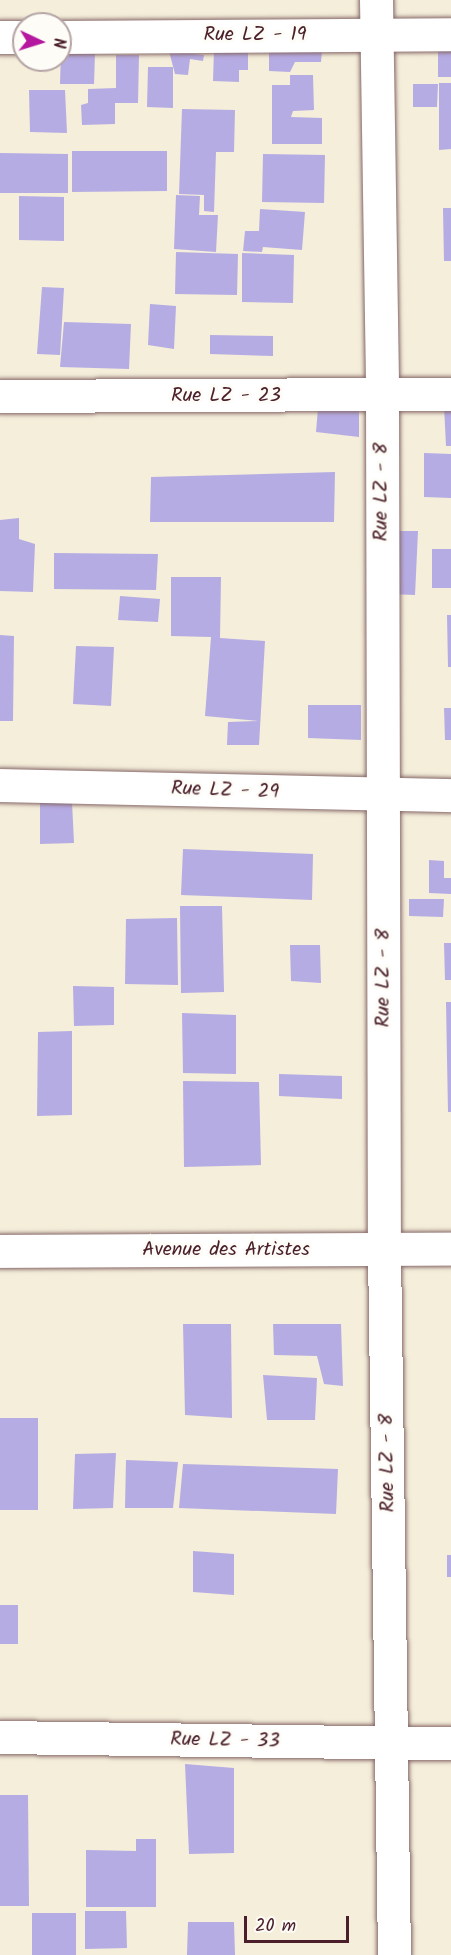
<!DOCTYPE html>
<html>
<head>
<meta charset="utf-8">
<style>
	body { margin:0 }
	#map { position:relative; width:451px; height:1955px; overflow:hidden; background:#f4eeda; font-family:Kalam,sans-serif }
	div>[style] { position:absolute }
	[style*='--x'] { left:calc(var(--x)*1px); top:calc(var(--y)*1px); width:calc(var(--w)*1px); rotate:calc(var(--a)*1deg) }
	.building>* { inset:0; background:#b6ace4 }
	.roads { filter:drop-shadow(0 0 2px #866768) drop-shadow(0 0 2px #866768) }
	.minor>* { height:33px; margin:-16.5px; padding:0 16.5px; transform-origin:16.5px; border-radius:16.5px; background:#fff }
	span { translate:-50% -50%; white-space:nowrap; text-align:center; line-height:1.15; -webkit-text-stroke:6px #fdfcf7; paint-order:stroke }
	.street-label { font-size:20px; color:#4a1f2b }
	.north { position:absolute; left:12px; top:12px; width:60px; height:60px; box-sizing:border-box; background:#fdfcf7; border:2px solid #b5a4a5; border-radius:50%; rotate:94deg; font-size:16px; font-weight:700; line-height:24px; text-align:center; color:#4a1f2b }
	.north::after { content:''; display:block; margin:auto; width:21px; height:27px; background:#b5179e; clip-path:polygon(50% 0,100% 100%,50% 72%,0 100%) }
	.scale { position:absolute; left:244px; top:1916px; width:105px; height:27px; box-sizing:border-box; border:3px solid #4a1f2b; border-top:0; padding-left:8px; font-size:18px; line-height:21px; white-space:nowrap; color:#4a1f2b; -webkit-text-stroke:4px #fdfcf7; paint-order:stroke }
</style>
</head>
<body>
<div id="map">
	<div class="building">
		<div style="clip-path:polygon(438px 45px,451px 45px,451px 77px,438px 77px)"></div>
		<div style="clip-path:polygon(214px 49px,248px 50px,248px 70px,239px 70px,239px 82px,213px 81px)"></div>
		<div style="clip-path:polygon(269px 50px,322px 51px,321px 62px,295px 62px,290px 72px,269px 71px)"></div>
		<div style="clip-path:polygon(61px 51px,95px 52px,94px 84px,60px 84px)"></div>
		<div style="clip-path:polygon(169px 51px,204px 55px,203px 61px,190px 59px,188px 75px,175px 74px)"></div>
		<div style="clip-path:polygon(116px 55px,139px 55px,138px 103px,115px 103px,115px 124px,82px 125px,81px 105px,88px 103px,88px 89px,116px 88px)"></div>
		<div style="clip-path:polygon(148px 67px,173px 67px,173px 108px,147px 107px)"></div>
		<div style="clip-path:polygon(290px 75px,313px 75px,314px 110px,293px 111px,291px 117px,322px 118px,322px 144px,272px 144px,272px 85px,290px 85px)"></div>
		<div style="clip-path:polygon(439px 83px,451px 83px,451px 149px,439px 150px)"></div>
		<div style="clip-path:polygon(413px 84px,438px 84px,437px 107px,413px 107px)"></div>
		<div style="clip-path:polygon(29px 90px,65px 90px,67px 133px,30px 132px)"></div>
		<div style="clip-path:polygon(182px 109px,235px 110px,234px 152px,216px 152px,214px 212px,204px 211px,204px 195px,179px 194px)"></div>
		<div style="clip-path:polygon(72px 151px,167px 151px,167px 191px,72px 192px)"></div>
		<div style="clip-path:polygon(0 153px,68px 154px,68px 193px,0 193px)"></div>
		<div style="clip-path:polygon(263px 154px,325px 155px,324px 203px,262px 202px)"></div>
		<div style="clip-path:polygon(176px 195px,200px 196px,199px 215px,218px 215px,216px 252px,174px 249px)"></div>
		<div style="clip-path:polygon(19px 196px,64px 197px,64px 241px,19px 240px)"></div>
		<div style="clip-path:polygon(443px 208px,451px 208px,451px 261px,444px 261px)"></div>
		<div style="clip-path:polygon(260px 209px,305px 212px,302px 250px,263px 247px,262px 252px,243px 251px,245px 231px,259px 231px)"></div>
		<div style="clip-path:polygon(176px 252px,238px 254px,237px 295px,175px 294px)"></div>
		<div style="clip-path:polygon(242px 253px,294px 255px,293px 303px,242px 302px)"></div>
		<div style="clip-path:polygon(42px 287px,64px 288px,60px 355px,37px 354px)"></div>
		<div style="clip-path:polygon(150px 304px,176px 306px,174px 349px,148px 345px)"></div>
		<div style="clip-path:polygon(64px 322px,131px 324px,129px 369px,60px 367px)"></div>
		<div style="clip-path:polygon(210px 335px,273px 336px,273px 356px,210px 354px)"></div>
		<div style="clip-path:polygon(451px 405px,451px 446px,446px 446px,444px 406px)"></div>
		<div style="clip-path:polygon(318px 408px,359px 411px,359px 437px,316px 432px)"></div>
		<div style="clip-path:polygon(424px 453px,451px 454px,451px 498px,424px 497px)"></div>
		<div style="clip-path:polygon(335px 472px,334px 522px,150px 522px,151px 477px)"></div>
		<div style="clip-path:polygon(19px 518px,19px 539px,35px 544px,33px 592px,0 591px,0 520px)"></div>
		<div style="clip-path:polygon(390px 531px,418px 531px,415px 595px,388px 594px)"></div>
		<div style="clip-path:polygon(432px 549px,451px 549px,451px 588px,432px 588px)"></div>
		<div style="clip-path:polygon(54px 553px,158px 554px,156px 590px,54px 589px)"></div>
		<div style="clip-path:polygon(171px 577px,221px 577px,220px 638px,265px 641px,259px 745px,227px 745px,228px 722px,258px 721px,205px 716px,211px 637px,171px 636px)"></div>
		<div style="clip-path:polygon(120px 596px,160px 599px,158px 622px,118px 620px)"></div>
		<div style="clip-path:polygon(447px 615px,451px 615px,451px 667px,448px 667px)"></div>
		<div style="clip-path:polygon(0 635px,14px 636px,13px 721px,0 721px)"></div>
		<div style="clip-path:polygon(76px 646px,114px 647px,111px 706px,73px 704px)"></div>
		<div style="clip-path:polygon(308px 705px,361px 705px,361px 740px,308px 738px)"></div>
		<div style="clip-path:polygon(444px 708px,451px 708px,451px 740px,445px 740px)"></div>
		<div style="clip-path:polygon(40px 802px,72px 802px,74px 843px,40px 844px)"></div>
		<div style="clip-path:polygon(183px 849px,313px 854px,312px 900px,181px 895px)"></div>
		<div style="clip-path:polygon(429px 860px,444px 861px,444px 878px,451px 878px,451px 894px,429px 893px)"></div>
		<div style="clip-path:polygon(409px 899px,444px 899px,443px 917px,409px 916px)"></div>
		<div style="clip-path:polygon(180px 906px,222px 906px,224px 992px,181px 993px)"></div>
		<div style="clip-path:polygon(177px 918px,178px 985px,125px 984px,126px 919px)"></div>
		<div style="clip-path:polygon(444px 943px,451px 943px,451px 980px,445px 980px)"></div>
		<div style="clip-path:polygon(290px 945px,320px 945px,321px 983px,291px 981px)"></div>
		<div style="clip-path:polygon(73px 986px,114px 987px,114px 1025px,74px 1026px)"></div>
		<div style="clip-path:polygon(446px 1002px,451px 1002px,451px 1112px,448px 1112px)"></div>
		<div style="clip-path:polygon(182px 1013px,236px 1015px,236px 1074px,183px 1073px)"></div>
		<div style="clip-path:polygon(72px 1031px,72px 1115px,37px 1116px,38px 1032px)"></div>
		<div style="clip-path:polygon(279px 1074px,342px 1076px,342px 1099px,279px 1096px)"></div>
		<div style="clip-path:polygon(183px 1081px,259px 1082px,261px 1165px,184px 1167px)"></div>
		<div style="clip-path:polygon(183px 1324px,231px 1324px,232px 1418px,185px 1415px)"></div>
		<div style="clip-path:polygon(273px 1324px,341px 1324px,343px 1386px,324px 1384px,317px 1356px,274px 1355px)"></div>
		<div style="clip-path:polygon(263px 1375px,317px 1378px,315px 1420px,267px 1420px)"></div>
		<div style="clip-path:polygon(0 1418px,38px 1418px,38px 1510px,0 1510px)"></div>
		<div style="clip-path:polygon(116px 1453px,113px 1508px,73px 1509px,75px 1454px)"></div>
		<div style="clip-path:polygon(126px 1460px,178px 1462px,173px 1508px,125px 1508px)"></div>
		<div style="clip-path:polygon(183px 1464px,338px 1469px,336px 1514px,179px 1508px)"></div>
		<div style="clip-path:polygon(193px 1551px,234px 1554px,234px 1595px,193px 1592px)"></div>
		<div style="clip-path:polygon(447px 1555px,451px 1555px,451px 1577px,447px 1577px)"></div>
		<div style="clip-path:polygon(0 1605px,18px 1605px,18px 1644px,0 1644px)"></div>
		<div style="clip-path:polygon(185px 1764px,234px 1768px,234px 1853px,189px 1854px)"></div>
		<div style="clip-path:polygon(0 1795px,28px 1795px,29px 1906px,0 1906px)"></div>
		<div style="clip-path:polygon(136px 1839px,156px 1839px,156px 1907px,86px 1907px,86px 1850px,136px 1851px)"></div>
		<div style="clip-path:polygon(85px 1911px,126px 1911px,127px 1948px,85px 1949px)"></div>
		<div style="clip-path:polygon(32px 1913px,76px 1913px,76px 1955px,32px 1955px)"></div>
		<div style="clip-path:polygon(188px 1922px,234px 1922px,235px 1955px,187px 1955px)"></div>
	</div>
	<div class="roads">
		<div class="minor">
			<div style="--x:376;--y:0;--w:396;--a:89.1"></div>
			<div style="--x:382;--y:396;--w:853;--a:89.87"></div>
			<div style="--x:384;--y:1249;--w:706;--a:89.19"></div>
			<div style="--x:0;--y:37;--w:24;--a:0"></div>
			<div style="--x:60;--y:37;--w:391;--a:-0.4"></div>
			<div style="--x:0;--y:396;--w:451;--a:-0.3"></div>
			<div style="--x:0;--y:785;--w:451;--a:1.3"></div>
			<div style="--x:0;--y:1251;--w:451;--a:-0.3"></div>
			<div style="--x:0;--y:1737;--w:451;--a:0.8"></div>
		</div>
	</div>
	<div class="street-label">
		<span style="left:255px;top:35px">Rue LZ - 19</span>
		<span style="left:226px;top:396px">Rue LZ - 23</span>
		<span style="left:382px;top:492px;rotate:-90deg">Rue LZ - 8</span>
		<span style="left:225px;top:791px;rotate:2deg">Rue LZ - 29</span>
		<span style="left:384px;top:978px;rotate:-90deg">Rue LZ - 8</span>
		<span style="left:226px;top:1250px">Avenue des Artistes</span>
		<span style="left:388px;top:1463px;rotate:-91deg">Rue LZ - 8</span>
		<span style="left:225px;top:1741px;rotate:1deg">Rue LZ - 33</span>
	</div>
	<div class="north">N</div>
	<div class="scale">20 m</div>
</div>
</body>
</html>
